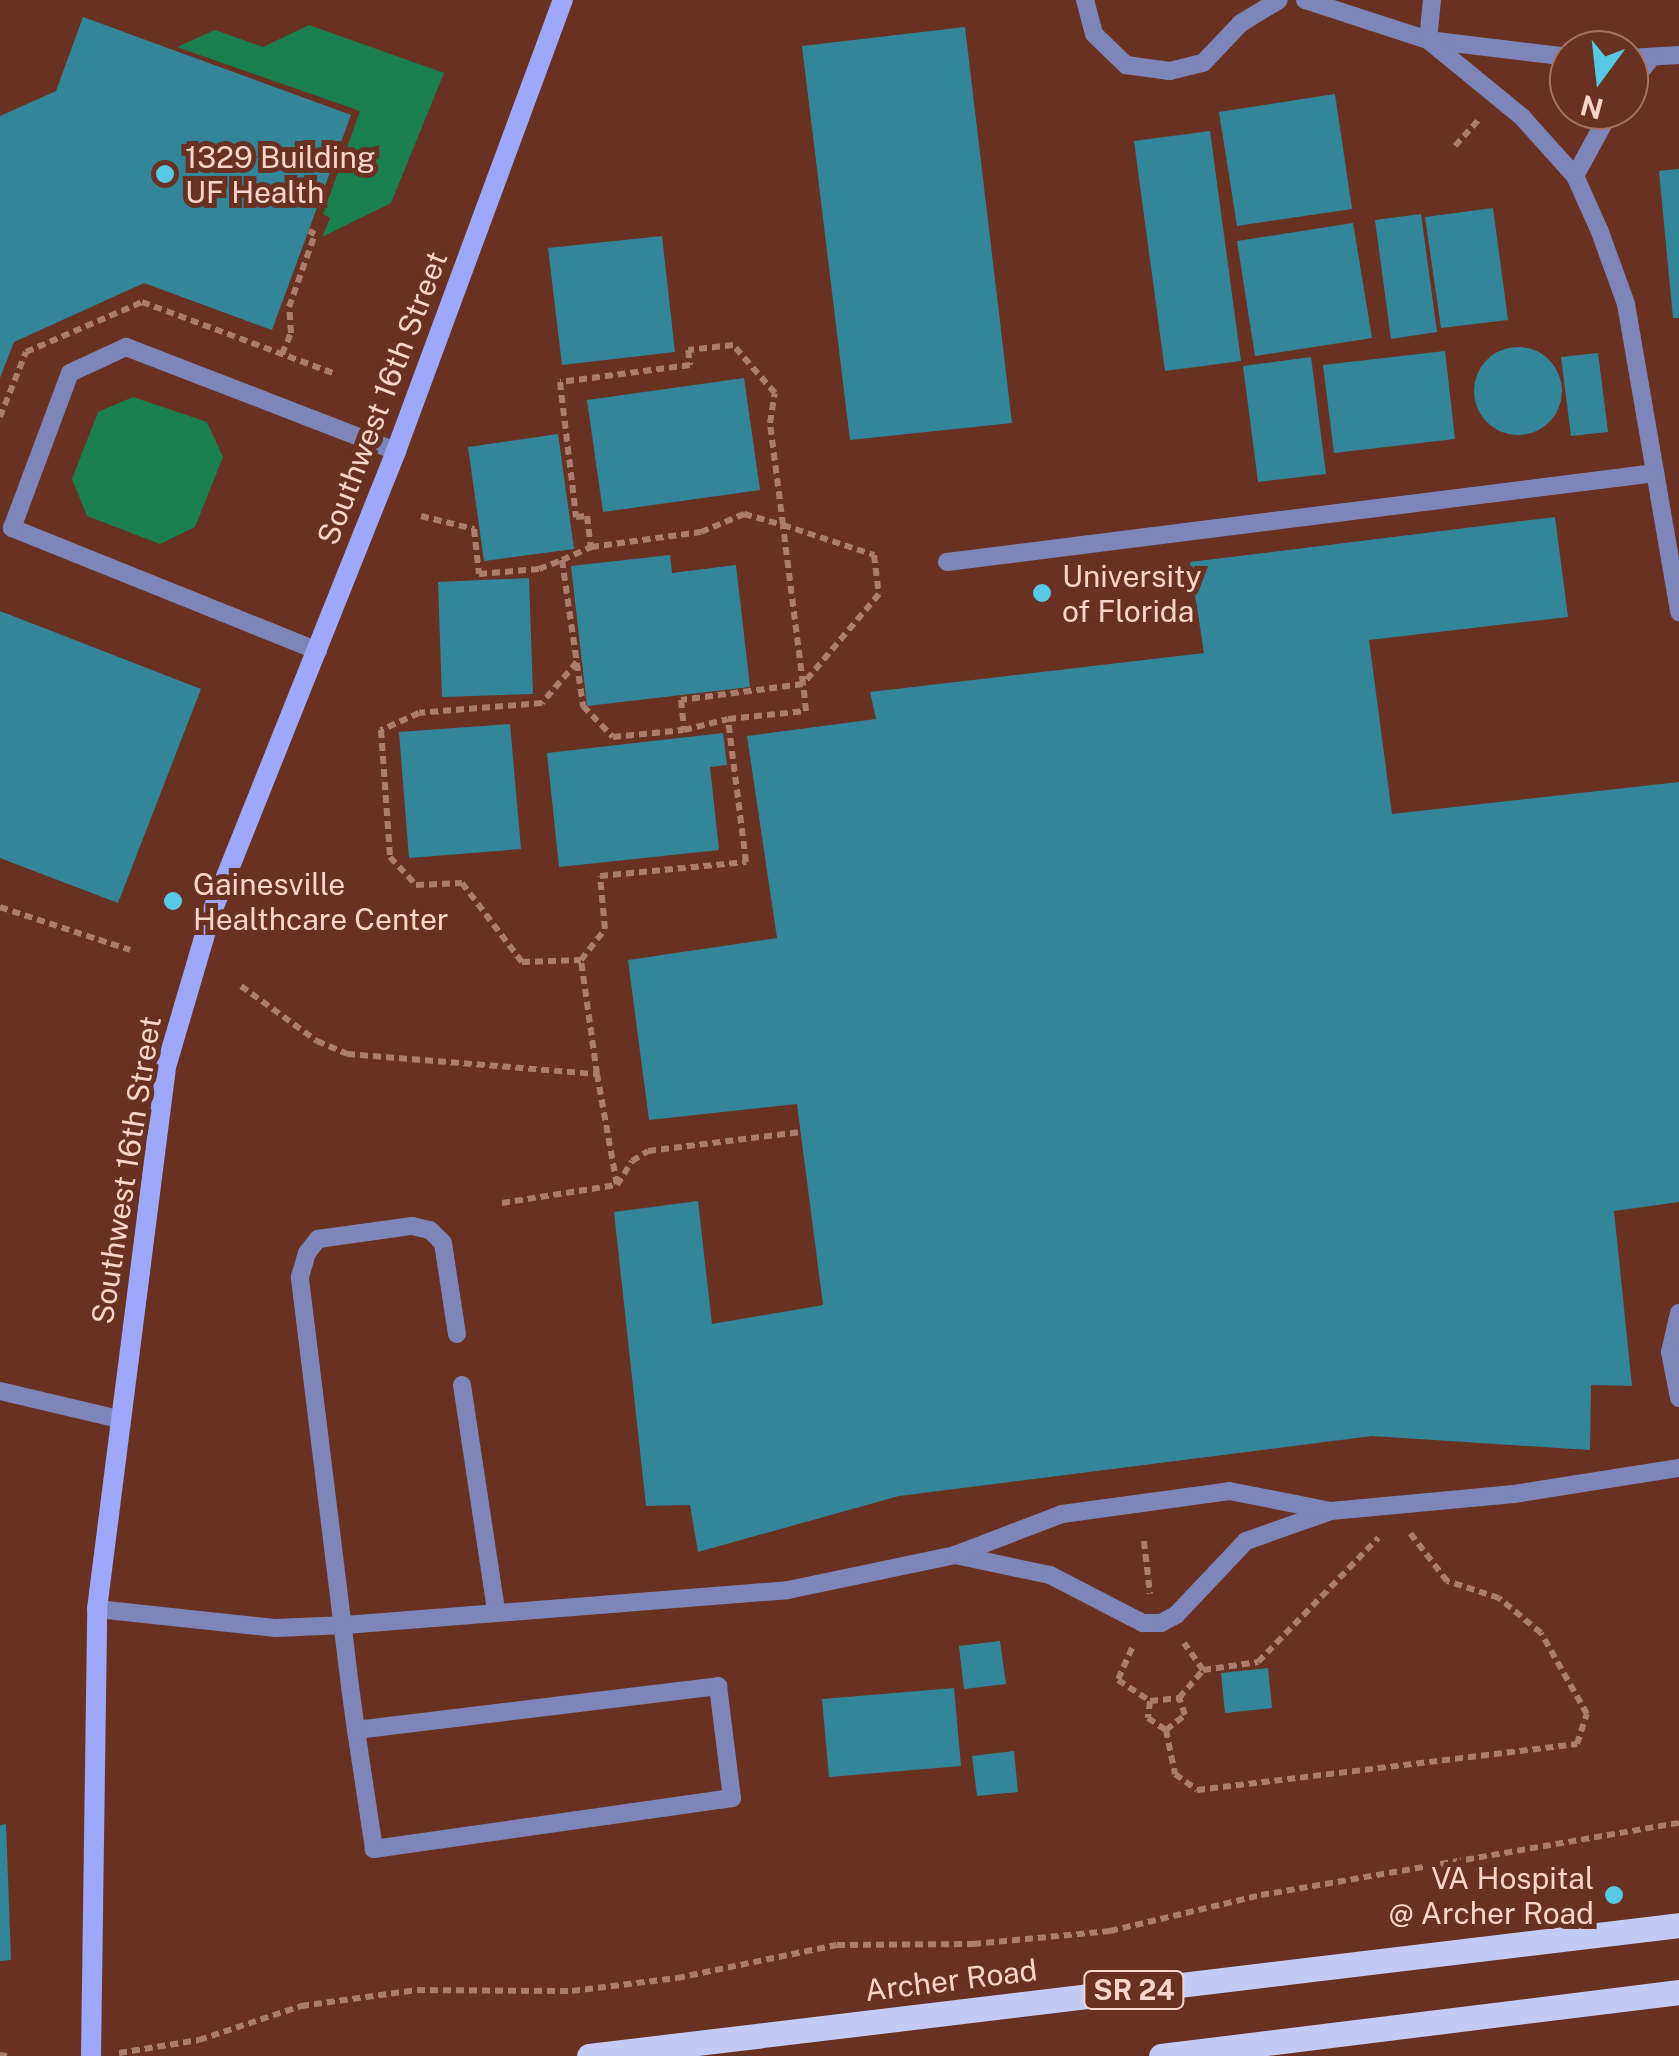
<!DOCTYPE html>
<html>
<head>
<meta charset="utf-8">
<style>
	body { margin:0 }
	#map { position:relative; width:1679px; height:2056px; overflow:hidden; background:#693121; font-family:"Public Sans",sans-serif }
	div>[style] { position:absolute }
	[style*='--x'] { left:calc(var(--x)*1px); top:calc(var(--y)*1px); width:calc(var(--w)*1px); rotate:calc(var(--a)*1deg) }
	.water>* { inset:0; background:#197f4f }
	.building>* { inset:0; background:#33869a }
	.round { border-radius:50% }
	.path>* { height:6px; margin-top:-3px; transform-origin:0; background:repeating-linear-gradient(90deg,#ab7d6f 0 8px,transparent 0 13px) }
	.lane>* { height:18px; margin:-9px; padding:0 9px; transform-origin:9px; border-radius:9px; background:#7d85b9 }
	.secondary>* { height:20px; margin:-10px; padding:0 10px; transform-origin:10px; border-radius:10px; background:#9da8fb }
	.primary>* { height:25px; margin:-12.5px; padding:0 12.5px; transform-origin:12.5px; border-radius:12.5px; background:#c3caf5 }
	.dots>* { width:28px; height:28px; translate:-50% -50%; box-sizing:border-box; border:5px solid #693121; border-radius:50% }
	span { translate:-50% -50%; white-space:nowrap; text-align:center; line-height:1.15; -webkit-text-stroke:10px #693121; paint-order:stroke }
	.shield-label span { padding:2px 8px; background:#693121; border:2px solid; border-radius:8px; -webkit-text-stroke-width:0 }
	.shield-label { font-size:28px; color:#f9d6cb; font-weight:700 }
	.poi-label { font-size:30px; color:#f9d6cb }
	.left { translate:0 -50%; text-align:left }
	.right { translate:-100% -50%; text-align:right }
	.street-label { font-size:30px; color:#f9d6cb }
	.north { position:absolute; left:1549px; top:30px; width:100px; height:100px; box-sizing:border-box; background:#693121; border:2px solid #a37365; border-radius:50%; rotate:195deg; font-size:28px; font-weight:700; line-height:40px; text-align:center; color:#f9d6cb }
	.north::after { content:''; display:block; margin:auto; width:35px; height:45px; background:#59c8e5; clip-path:polygon(50% 0,100% 100%,50% 72%,0 100%) }
</style>
</head>
<body>
<div id="map">
	<div class="water">
		<div style="clip-path:polygon(309px 25px,444px 73px,391px 203px,322px 237px,330px 218px,323px 214px,360px 111px,177px 47px,215px 30px,263px 47px)"></div>
		<div style="clip-path:polygon(133px 397px,207px 422px,223px 457px,195px 527px,160px 544px,87px 516px,72px 479px,98px 412px)"></div>
	</div>
	<div class="building">
		<div style="clip-path:polygon(83px 17px,351px 115px,272px 330px,144px 283px,14px 342px,0 378px,0 116px,56px 91px)"></div>
		<div style="clip-path:polygon(965px 27px,1012px 423px,850px 440px,802px 46px)"></div>
		<div style="clip-path:polygon(1335px 94px,1352px 209px,1237px 226px,1219px 112px)"></div>
		<div style="clip-path:polygon(1210px 131px,1241px 361px,1165px 371px,1134px 141px)"></div>
		<div style="clip-path:polygon(1679px 169px,1679px 318px,1673px 318px,1659px 171px)"></div>
		<div style="clip-path:polygon(1493px 208px,1508px 320px,1441px 328px,1425px 217px)"></div>
		<div style="clip-path:polygon(1421px 214px,1437px 332px,1391px 339px,1375px 220px)"></div>
		<div style="clip-path:polygon(1353px 223px,1372px 338px,1255px 356px,1237px 241px)"></div>
		<div style="clip-path:polygon(662px 236px,675px 352px,562px 365px,548px 248px)"></div>
		<div class="round" style="left:1474px;top:347px;width:88px;height:88px"></div>
		<div style="clip-path:polygon(1445px 351px,1455px 439px,1334px 453px,1323px 365px)"></div>
		<div style="clip-path:polygon(1598px 353px,1608px 432px,1571px 436px,1561px 357px)"></div>
		<div style="clip-path:polygon(1311px 357px,1326px 474px,1258px 482px,1243px 366px)"></div>
		<div style="clip-path:polygon(744px 378px,760px 490px,603px 512px,587px 400px)"></div>
		<div style="clip-path:polygon(558px 434px,574px 549px,484px 561px,468px 447px)"></div>
		<div style="clip-path:polygon(1555px 517px,1568px 617px,1369px 640px,1392px 814px,1679px 782px,1679px 1202px,1614px 1211px,1632px 1386px,1591px 1385px,1590px 1450px,1372px 1436px,899px 1496px,698px 1552px,690px 1505px,646px 1506px,614px 1212px,698px 1201px,712px 1324px,823px 1305px,797px 1104px,649px 1120px,628px 960px,777px 938px,747px 736px,876px 719px,870px 692px,1204px 653px,1190px 562px)"></div>
		<div style="clip-path:polygon(670px 555px,672px 573px,736px 565px,750px 687px,587px 706px,571px 566px)"></div>
		<div style="clip-path:polygon(529px 578px,533px 694px,442px 697px,438px 582px)"></div>
		<div style="clip-path:polygon(0 611px,201px 689px,118px 903px,0 858px)"></div>
		<div style="clip-path:polygon(510px 724px,521px 849px,409px 858px,399px 732px)"></div>
		<div style="clip-path:polygon(723px 733px,727px 765px,710px 767px,719px 850px,559px 867px,547px 753px)"></div>
		<div style="clip-path:polygon(1000px 1641px,1006px 1684px,964px 1689px,959px 1646px)"></div>
		<div style="clip-path:polygon(1268px 1668px,1272px 1708px,1225px 1713px,1221px 1673px)"></div>
		<div style="clip-path:polygon(954px 1688px,961px 1766px,829px 1777px,822px 1699px)"></div>
		<div style="clip-path:polygon(1014px 1751px,1018px 1792px,977px 1796px,972px 1756px)"></div>
		<div style="clip-path:polygon(6px 1824px,11px 1960px,0 1961px,0 1825px)"></div>
	</div>
	<div class="path">
		<div style="--x:1455;--y:146;--w:36;--a:-48"></div>
		<div style="--x:282;--y:354;--w:23;--a:-67"></div>
		<div style="--x:291;--y:333;--w:26;--a:-94"></div>
		<div style="--x:289;--y:307;--w:77;--a:-70.4"></div>
		<div style="--x:315;--y:234;--w:7;--a:-153"></div>
		<div style="--x:0;--y:417;--w:70;--a:-68.2"></div>
		<div style="--x:26;--y:352;--w:126;--a:-23.3"></div>
		<div style="--x:142;--y:302;--w:204;--a:20.4"></div>
		<div style="--x:421;--y:516;--w:55;--a:13.8"></div>
		<div style="--x:474;--y:529;--w:45;--a:83.7"></div>
		<div style="--x:479;--y:574;--w:60;--a:-4.8"></div>
		<div style="--x:539;--y:569;--w:25;--a:-21"></div>
		<div style="--x:562;--y:560;--w:148;--a:81.8"></div>
		<div style="--x:583;--y:706;--w:43;--a:45.9"></div>
		<div style="--x:613;--y:737;--w:71;--a:-5.6"></div>
		<div style="--x:562;--y:560;--w:32;--a:-24"></div>
		<div style="--x:591;--y:547;--w:111;--a:-7.8"></div>
		<div style="--x:701;--y:532;--w:47;--a:-22.7"></div>
		<div style="--x:744;--y:514;--w:41;--a:15.8"></div>
		<div style="--x:783;--y:525;--w:103;--a:-97.3"></div>
		<div style="--x:770;--y:423;--w:30;--a:-81"></div>
		<div style="--x:775;--y:393;--w:64;--a:-131.2"></div>
		<div style="--x:733;--y:345;--w:45;--a:173.7"></div>
		<div style="--x:688;--y:350;--w:15;--a:82"></div>
		<div style="--x:690;--y:365;--w:131;--a:172.5"></div>
		<div style="--x:560;--y:382;--w:136;--a:83.2"></div>
		<div style="--x:576;--y:517;--w:11;--a:-5"></div>
		<div style="--x:587;--y:516;--w:31;--a:83"></div>
		<div style="--x:577;--y:662;--w:54;--a:130.5"></div>
		<div style="--x:542;--y:703;--w:123;--a:175.4"></div>
		<div style="--x:419;--y:713;--w:42;--a:155.9"></div>
		<div style="--x:381;--y:730;--w:127;--a:85.9"></div>
		<div style="--x:390;--y:857;--w:38;--a:47"></div>
		<div style="--x:416;--y:885;--w:46;--a:-2.5"></div>
		<div style="--x:462;--y:883;--w:99;--a:52.8"></div>
		<div style="--x:522;--y:962;--w:59;--a:-1.9"></div>
		<div style="--x:0;--y:907;--w:137;--a:18.3"></div>
		<div style="--x:241;--y:986;--w:94;--a:35.9"></div>
		<div style="--x:317;--y:1041;--w:33;--a:23"></div>
		<div style="--x:347;--y:1054;--w:251;--a:4.6"></div>
		<div style="--x:597;--y:1074;--w:115;--a:-98"></div>
		<div style="--x:581;--y:960;--w:39;--a:-52"></div>
		<div style="--x:605;--y:929;--w:53;--a:-95.4"></div>
		<div style="--x:600;--y:876;--w:147;--a:-5.5"></div>
		<div style="--x:746;--y:862;--w:144;--a:-97.2"></div>
		<div style="--x:728;--y:719;--w:78;--a:-5.9"></div>
		<div style="--x:806;--y:711;--w:27;--a:-96"></div>
		<div style="--x:803;--y:684;--w:160;--a:-97.2"></div>
		<div style="--x:783;--y:525;--w:96;--a:18.2"></div>
		<div style="--x:874;--y:555;--w:39;--a:83"></div>
		<div style="--x:879;--y:594;--w:118;--a:130.2"></div>
		<div style="--x:803;--y:684;--w:123;--a:172.5"></div>
		<div style="--x:681;--y:700;--w:30;--a:84"></div>
		<div style="--x:684;--y:730;--w:45;--a:-14"></div>
		<div style="--x:597;--y:1074;--w:113;--a:79.8"></div>
		<div style="--x:617;--y:1185;--w:28;--a:-58"></div>
		<div style="--x:632;--y:1161;--w:19;--a:-32"></div>
		<div style="--x:648;--y:1151;--w:154;--a:-7.1"></div>
		<div style="--x:502;--y:1203;--w:116;--a:-8.9"></div>
		<div style="--x:1144;--y:1541;--w:53;--a:83.5"></div>
		<div style="--x:1132;--y:1648;--w:35;--a:114"></div>
		<div style="--x:1118;--y:1680;--w:38;--a:33"></div>
		<div style="--x:1150;--y:1701;--w:29;--a:-6"></div>
		<div style="--x:1179;--y:1698;--w:37;--a:-49"></div>
		<div style="--x:1203;--y:1670;--w:33;--a:-125"></div>
		<div style="--x:1203;--y:1670;--w:56;--a:-8.3"></div>
		<div style="--x:1258;--y:1662;--w:173;--a:-45.9"></div>
		<div style="--x:1150;--y:1701;--w:17;--a:97"></div>
		<div style="--x:1148;--y:1718;--w:22;--a:34"></div>
		<div style="--x:1166;--y:1730;--w:24;--a:-38"></div>
		<div style="--x:1185;--y:1715;--w:18;--a:-109"></div>
		<div style="--x:1166;--y:1730;--w:45;--a:78.4"></div>
		<div style="--x:1175;--y:1774;--w:27;--a:36"></div>
		<div style="--x:1197;--y:1790;--w:383;--a:-6.9"></div>
		<div style="--x:1577;--y:1744;--w:32;--a:-72"></div>
		<div style="--x:1587;--y:1714;--w:93;--a:-119.6"></div>
		<div style="--x:1541;--y:1633;--w:55;--a:-140.2"></div>
		<div style="--x:1499;--y:1598;--w:55;--a:-161.9"></div>
		<div style="--x:1447;--y:1581;--w:61;--a:-127.6"></div>
		<div style="--x:119;--y:2053;--w:81;--a:-9.2"></div>
		<div style="--x:199;--y:2040;--w:108;--a:-18.4"></div>
		<div style="--x:301;--y:2006;--w:117;--a:-7.9"></div>
		<div style="--x:417;--y:1990;--w:155;--a:0.4"></div>
		<div style="--x:572;--y:1991;--w:106;--a:-7.1"></div>
		<div style="--x:677;--y:1978;--w:163;--a:-11.7"></div>
		<div style="--x:837;--y:1945;--w:136;--a:-0.4"></div>
		<div style="--x:973;--y:1944;--w:138;--a:-5.4"></div>
		<div style="--x:1110;--y:1931;--w:155;--a:-13.4"></div>
		<div style="--x:1261;--y:1895;--w:424;--a:-9.8"></div>
		<div style="--x:0;--y:2055;--w:7;--a:8"></div>
	</div>
	<div class="lane">
		<div style="--x:1085;--y:0;--w:35;--a:75"></div>
		<div style="--x:1094;--y:34;--w:45;--a:44.1"></div>
		<div style="--x:1126;--y:65;--w:44;--a:7.8"></div>
		<div style="--x:1170;--y:71;--w:34;--a:-14"></div>
		<div style="--x:1203;--y:63;--w:55;--a:-46.5"></div>
		<div style="--x:1241;--y:23;--w:44;--a:-31.2"></div>
		<div style="--x:1305;--y:0;--w:129;--a:18"></div>
		<div style="--x:1428;--y:40;--w:142;--a:6.9"></div>
		<div style="--x:1432;--y:0;--w:40;--a:95.7"></div>
		<div style="--x:1428;--y:40;--w:122;--a:39.3"></div>
		<div style="--x:1522;--y:117;--w:79;--a:48.1"></div>
		<div style="--x:1575;--y:176;--w:61;--a:65.9"></div>
		<div style="--x:1600;--y:232;--w:77;--a:70.1"></div>
		<div style="--x:1626;--y:304;--w:313;--a:80.2"></div>
		<div style="--x:1629;--y:58;--w:50;--a:-3.4"></div>
		<div style="--x:1629;--y:86;--w:37;--a:-52"></div>
		<div style="--x:1575;--y:176;--w:75;--a:-61.4"></div>
		<div style="--x:947;--y:562;--w:714;--a:-7.16"></div>
		<div style="--x:318;--y:651;--w:330;--a:-158.1"></div>
		<div style="--x:12;--y:528;--w:165;--a:-69.5"></div>
		<div style="--x:70;--y:373;--w:62;--a:-24.9"></div>
		<div style="--x:126;--y:347;--w:289;--a:21.1"></div>
		<div style="--x:1679;--y:1313;--w:40;--a:103"></div>
		<div style="--x:1670;--y:1352;--w:47;--a:78.9"></div>
		<div style="--x:462;--y:1385;--w:229;--a:81.4"></div>
		<div style="--x:0;--y:1391;--w:121;--a:13.3"></div>
		<div style="--x:955;--y:1555;--w:97;--a:11.9"></div>
		<div style="--x:1050;--y:1575;--w:105;--a:27.3"></div>
		<div style="--x:1143;--y:1623;--w:18;--a:0"></div>
		<div style="--x:1161;--y:1623;--w:17;--a:-28"></div>
		<div style="--x:1176;--y:1615;--w:102;--a:-46.6"></div>
		<div style="--x:1246;--y:1541;--w:90;--a:-19.4"></div>
		<div style="--x:1331;--y:1511;--w:184;--a:-5.3"></div>
		<div style="--x:1514;--y:1494;--w:167;--a:-9"></div>
		<div style="--x:97;--y:1609;--w:180;--a:6.1"></div>
		<div style="--x:276;--y:1628;--w:69;--a:-2.5"></div>
		<div style="--x:345;--y:1625;--w:444;--a:-4.5"></div>
		<div style="--x:788;--y:1590;--w:171;--a:-11.8"></div>
		<div style="--x:955;--y:1555;--w:115;--a:-21"></div>
		<div style="--x:1062;--y:1514;--w:169;--a:-7.8"></div>
		<div style="--x:1229;--y:1491;--w:104;--a:11.1"></div>
		<div style="--x:356;--y:1730;--w:365;--a:-6.9"></div>
		<div style="--x:718;--y:1686;--w:113;--a:82.9"></div>
		<div style="--x:732;--y:1798;--w:362;--a:171.9"></div>
		<div style="--x:374;--y:1849;--w:120;--a:-98.6"></div>
		<div style="--x:356;--y:1730;--w:44;--a:-97.8"></div>
		<div style="--x:350;--y:1686;--w:412;--a:-97"></div>
		<div style="--x:300;--y:1277;--w:25;--a:-74"></div>
		<div style="--x:307;--y:1253;--w:18;--a:-52"></div>
		<div style="--x:318;--y:1239;--w:95;--a:-7.9"></div>
		<div style="--x:412;--y:1226;--w:18;--a:13"></div>
		<div style="--x:430;--y:1230;--w:18;--a:45"></div>
		<div style="--x:443;--y:1243;--w:92;--a:81.3"></div>
	</div>
	<div class="secondary">
		<div style="--x:91;--y:2056;--w:447;--a:-89.2"></div>
		<div style="--x:97;--y:1609;--w:546;--a:-82.74"></div>
		<div style="--x:166;--y:1067;--w:159;--a:-73.6"></div>
		<div style="--x:211;--y:914;--w:499;--a:-68.2"></div>
		<div style="--x:396;--y:451;--w:481;--a:-69.7"></div>
	</div>
	<div class="primary">
		<div style="--x:589;--y:2056;--w:1098;--a:-6.85"></div>
		<div style="--x:1161;--y:2056;--w:522;--a:-7.04"></div>
	</div>
	<div class="dots">
		<div style="left:165px;top:174px;background:#59c8e5"></div>
		<div style="left:1042px;top:593px;background:#59c8e5"></div>
		<div style="left:173px;top:901px;background:#59c8e5"></div>
		<div style="left:1614px;top:1895px;background:#59c8e5"></div>
	</div>
	<div class="shield-label">
		<span style="left:1134px;top:1990px">SR 24</span>
	</div>
	<div class="poi-label">
		<span class="left" style="left:185px;top:174px">1329 Building<br>UF Health</span>
		<span class="left" style="left:1062px;top:593px">University<br>of Florida</span>
		<span class="left" style="left:193px;top:901px">Gainesville<br>Healthcare Center</span>
		<span class="right" style="left:1594px;top:1895px">VA Hospital<br>@ Archer Road</span>
	</div>
	<div class="street-label">
		<span style="left:382px;top:398px;rotate:-69deg">Southwest 16th Street</span>
		<span style="left:126px;top:1170px;rotate:-81deg">Southwest 16th Street</span>
		<span style="left:951px;top:1980px;rotate:-7deg">Archer Road</span>
	</div>
	<div class="north">N</div>
</div>
</body>
</html>
